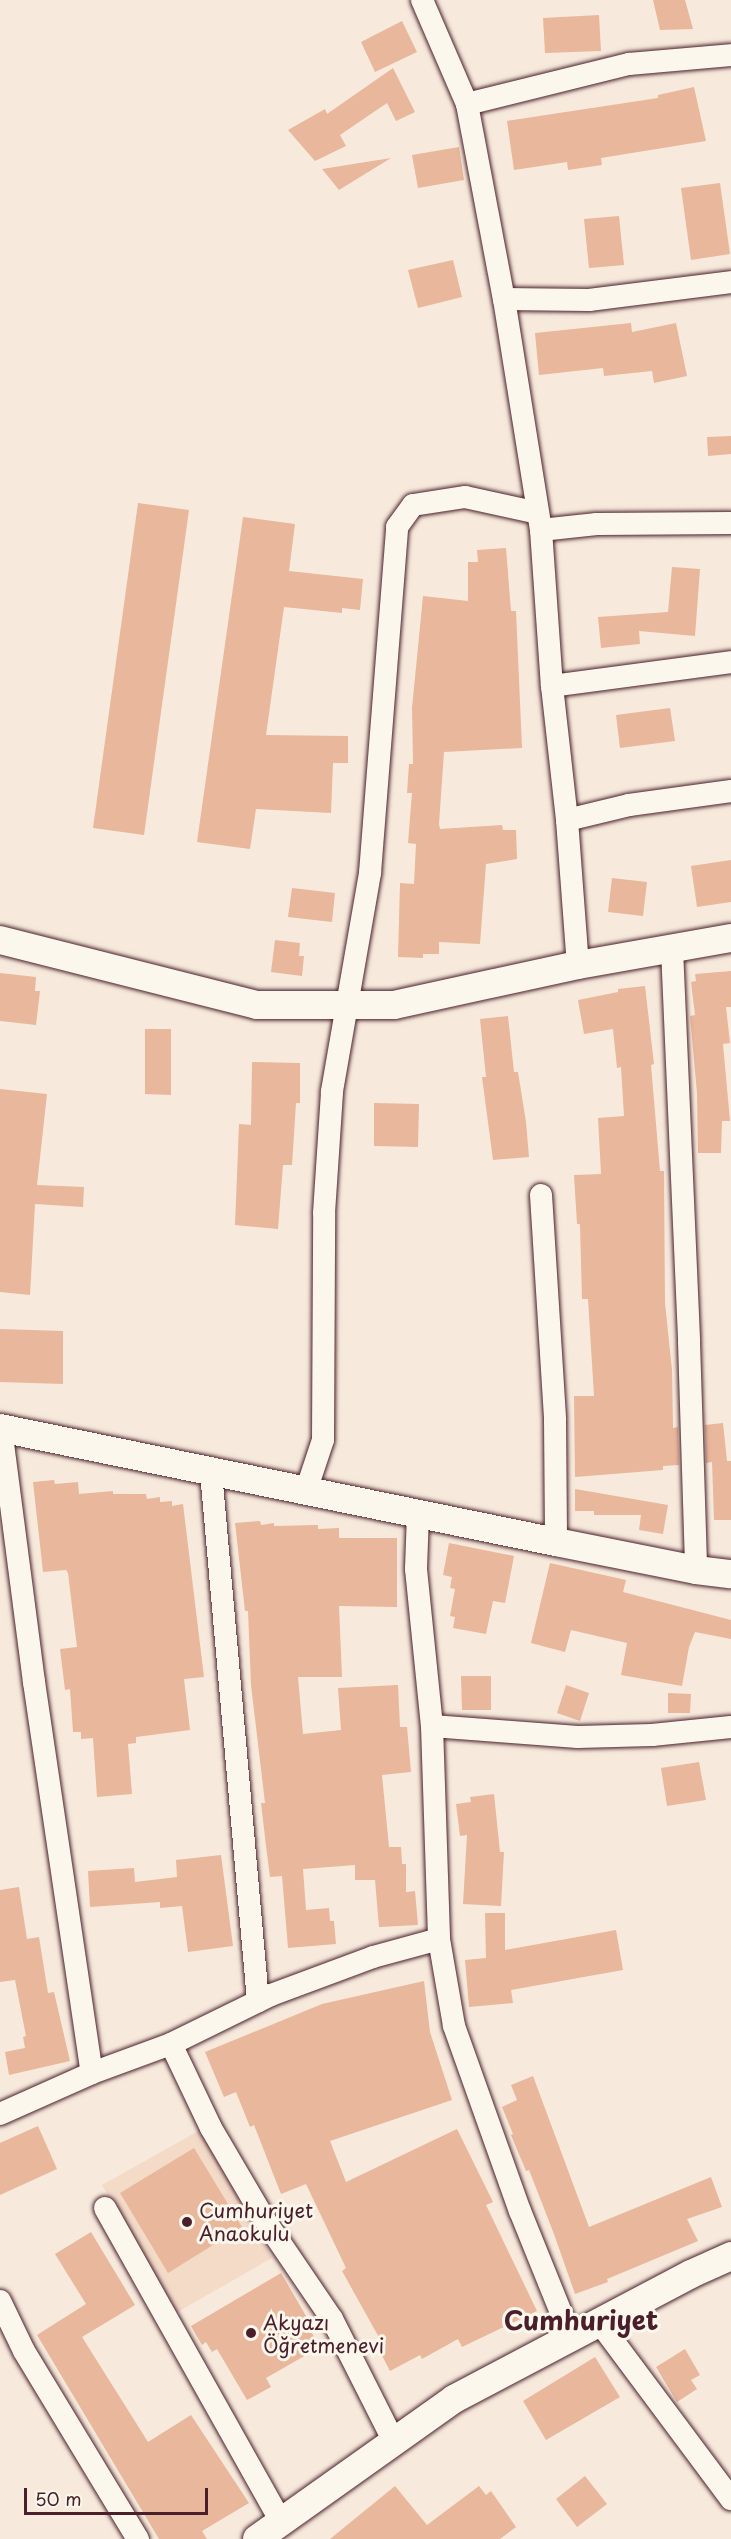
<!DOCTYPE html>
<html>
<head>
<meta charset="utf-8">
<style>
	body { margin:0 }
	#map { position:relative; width:731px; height:2539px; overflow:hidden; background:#f7eadc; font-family:"Playpen Sans",sans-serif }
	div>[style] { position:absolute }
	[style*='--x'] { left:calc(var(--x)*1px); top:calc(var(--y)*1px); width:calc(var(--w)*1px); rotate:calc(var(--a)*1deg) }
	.built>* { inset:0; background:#f3dbc8 }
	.building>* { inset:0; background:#e9b79b }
	.roads { filter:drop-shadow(0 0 2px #4a1f2b) drop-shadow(0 0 2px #4a1f2b) }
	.minor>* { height:22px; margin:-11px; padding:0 11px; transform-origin:11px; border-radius:11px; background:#fbf7ec }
	.tertiary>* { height:28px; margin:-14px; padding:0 14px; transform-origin:14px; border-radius:14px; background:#fbf7ec }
	.dots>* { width:16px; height:16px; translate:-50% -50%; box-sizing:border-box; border:3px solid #fbf7ec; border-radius:50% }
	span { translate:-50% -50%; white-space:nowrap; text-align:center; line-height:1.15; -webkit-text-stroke:6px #fbf7ec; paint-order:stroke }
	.poi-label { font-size:20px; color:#4a1f2b }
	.left { translate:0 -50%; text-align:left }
	.district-label { font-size:26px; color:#4a1f2b; font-weight:700 }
	.scale { position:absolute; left:24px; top:2488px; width:184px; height:27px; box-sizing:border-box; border:3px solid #4a1f2b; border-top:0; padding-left:8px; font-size:18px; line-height:21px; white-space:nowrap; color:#4a1f2b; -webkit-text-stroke:4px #fbf7ec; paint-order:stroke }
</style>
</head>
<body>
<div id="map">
	<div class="built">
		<div style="clip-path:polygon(200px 2130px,272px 2258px,174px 2314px,102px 2185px)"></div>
	</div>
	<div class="building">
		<div style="clip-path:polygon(653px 0,685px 0,693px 29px,660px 30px)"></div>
		<div style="clip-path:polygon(599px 15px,601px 51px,545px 53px,543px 18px)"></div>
		<div style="clip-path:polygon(402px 21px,417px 52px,375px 72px,361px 42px)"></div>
		<div style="clip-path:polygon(393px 68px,415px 112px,396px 121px,387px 103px,340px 135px,346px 146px,315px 161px,288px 130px,325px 109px,327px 114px)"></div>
		<div style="clip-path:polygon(694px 87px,706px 141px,601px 158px,602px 165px,568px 170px,567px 162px,514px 170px,507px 121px,658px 98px,658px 95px)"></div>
		<div style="clip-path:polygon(459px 147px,464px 180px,418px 188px,412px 155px)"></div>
		<div style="clip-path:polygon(391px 158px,339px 190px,322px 169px)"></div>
		<div style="clip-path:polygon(720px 183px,730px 254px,691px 260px,681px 188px)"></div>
		<div style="clip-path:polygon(619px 216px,624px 265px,589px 268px,584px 219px)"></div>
		<div style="clip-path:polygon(453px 260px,462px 297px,418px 308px,408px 270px)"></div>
		<div style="clip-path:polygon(631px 323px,632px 332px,676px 323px,687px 376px,654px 383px,652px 371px,604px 376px,603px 368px,539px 375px,535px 333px)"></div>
		<div style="clip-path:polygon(731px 436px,731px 454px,708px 456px,707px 437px)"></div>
		<div style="clip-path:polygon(138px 503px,189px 510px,144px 835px,93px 828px)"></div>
		<div style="clip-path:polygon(243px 517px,295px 524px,289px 571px,363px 579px,360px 610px,342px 608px,342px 613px,284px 607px,266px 735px,348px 736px,348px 763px,333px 763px,331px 813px,256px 809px,250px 849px,197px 842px)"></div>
		<div style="clip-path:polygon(506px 548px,511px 611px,516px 611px,522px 748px,444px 752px,439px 824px,440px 829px,502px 825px,503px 830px,516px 830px,517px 859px,486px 864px,480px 944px,439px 942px,439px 954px,423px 954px,423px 958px,398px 957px,400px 883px,414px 884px,416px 844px,408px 843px,412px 793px,407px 793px,409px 764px,413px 764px,412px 708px,423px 596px,468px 601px,468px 562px,478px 562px,477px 550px)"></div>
		<div style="clip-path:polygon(672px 567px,700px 569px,695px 636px,639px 631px,640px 644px,601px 648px,598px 617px,668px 612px)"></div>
		<div style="clip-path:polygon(670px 708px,675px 741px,620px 748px,616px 715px)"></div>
		<div style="clip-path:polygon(731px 860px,731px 902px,697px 907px,691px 866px)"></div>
		<div style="clip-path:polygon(612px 878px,647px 882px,643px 916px,608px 912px)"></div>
		<div style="clip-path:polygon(292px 888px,335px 893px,332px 922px,288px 917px)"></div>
		<div style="clip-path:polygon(275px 940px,300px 943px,299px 956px,304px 956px,302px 976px,271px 972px)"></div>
		<div style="clip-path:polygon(731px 971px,731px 1007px,726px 1007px,730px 1043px,723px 1044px,730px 1121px,722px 1121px,721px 1153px,698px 1153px,697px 1093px,690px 1016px,695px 1015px,691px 982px,696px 981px,695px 974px)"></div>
		<div style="clip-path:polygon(0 973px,36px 977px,35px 991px,40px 991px,36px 1025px,0 1021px)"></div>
		<div style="clip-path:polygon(645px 986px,654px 1064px,651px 1065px,660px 1171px,664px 1171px,665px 1303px,672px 1370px,673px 1428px,678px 1427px,679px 1465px,663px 1466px,663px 1470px,575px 1477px,574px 1396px,594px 1396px,588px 1299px,582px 1299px,580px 1224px,577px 1224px,574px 1175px,601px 1174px,598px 1118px,624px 1116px,621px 1067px,617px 1068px,613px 1029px,584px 1034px,578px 1000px,618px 992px,618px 989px)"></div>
		<div style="clip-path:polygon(508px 1016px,514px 1072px,518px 1072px,526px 1122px,529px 1157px,493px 1160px,482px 1077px,486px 1077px,480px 1019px)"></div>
		<div style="clip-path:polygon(145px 1029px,171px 1029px,171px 1095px,145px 1094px)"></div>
		<div style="clip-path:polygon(252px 1062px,300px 1063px,300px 1103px,296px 1103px,292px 1165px,283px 1165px,278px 1229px,235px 1225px,239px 1124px,251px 1125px)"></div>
		<div style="clip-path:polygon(0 1089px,47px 1094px,37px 1185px,84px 1187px,83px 1207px,35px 1204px,30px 1295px,0 1292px)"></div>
		<div style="clip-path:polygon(374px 1103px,419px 1104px,418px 1147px,374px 1146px)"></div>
		<div style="clip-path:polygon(0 1329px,63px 1331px,63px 1384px,0 1382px)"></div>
		<div style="clip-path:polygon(723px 1423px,727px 1461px,724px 1461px,731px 1461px,731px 1520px,714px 1520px,712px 1462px,706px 1463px,705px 1425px)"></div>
		<div style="clip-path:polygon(54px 1480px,55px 1484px,78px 1482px,79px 1494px,113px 1491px,113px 1494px,146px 1494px,147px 1499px,160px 1497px,160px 1502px,172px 1501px,172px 1506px,183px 1504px,204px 1677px,184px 1679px,190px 1730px,136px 1737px,136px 1743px,128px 1744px,132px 1794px,97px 1797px,93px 1738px,81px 1739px,81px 1732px,73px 1732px,70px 1689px,65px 1690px,60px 1649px,77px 1647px,68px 1573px,66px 1570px,43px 1572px,33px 1482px)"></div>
		<div style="clip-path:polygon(575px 1489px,668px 1505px,663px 1534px,639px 1530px,641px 1515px,594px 1515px,594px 1511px,575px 1511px)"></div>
		<div style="clip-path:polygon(260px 1521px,261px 1525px,274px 1523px,274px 1526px,318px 1525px,318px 1529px,339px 1528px,339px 1538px,397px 1538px,397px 1607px,339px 1606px,342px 1677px,298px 1677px,303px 1734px,341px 1730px,338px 1688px,398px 1685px,400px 1727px,407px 1727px,411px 1772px,382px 1775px,389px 1847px,401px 1847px,402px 1864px,406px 1864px,406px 1892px,415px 1891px,418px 1925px,379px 1927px,375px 1880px,355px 1880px,355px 1865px,303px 1869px,306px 1910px,329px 1908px,330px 1921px,334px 1921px,336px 1944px,288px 1948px,282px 1876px,270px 1877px,266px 1846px,261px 1803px,265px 1803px,251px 1685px,248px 1611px,245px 1611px,235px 1523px)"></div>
		<div style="clip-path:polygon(449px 1543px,514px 1556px,505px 1603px,493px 1601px,486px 1634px,453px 1628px,455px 1617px,450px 1616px,455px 1589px,450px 1588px,452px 1577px,443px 1575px)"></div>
		<div style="clip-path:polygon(550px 1563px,626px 1580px,623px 1592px,731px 1620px,731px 1639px,695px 1632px,689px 1647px,682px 1686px,621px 1675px,627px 1643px,571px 1630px,565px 1652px,531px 1643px)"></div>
		<div style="clip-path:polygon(461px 1676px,491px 1676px,491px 1710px,462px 1710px)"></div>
		<div style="clip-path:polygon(566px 1685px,589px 1693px,580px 1721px,557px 1713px)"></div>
		<div style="clip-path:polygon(668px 1693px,691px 1694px,690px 1713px,668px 1713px)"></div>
		<div style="clip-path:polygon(699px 1762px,706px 1800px,667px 1806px,661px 1768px)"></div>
		<div style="clip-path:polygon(494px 1794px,500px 1852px,504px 1852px,501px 1906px,463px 1904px,467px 1835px,460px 1836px,456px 1804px,471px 1802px,470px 1797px)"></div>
		<div style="clip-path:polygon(221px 1855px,233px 1946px,188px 1952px,182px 1906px,160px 1908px,160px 1902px,90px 1907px,88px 1871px,134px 1868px,135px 1882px,177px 1877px,176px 1860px)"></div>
		<div style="clip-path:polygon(19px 1887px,27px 1939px,39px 1937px,48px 1993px,54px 1992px,70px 2061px,9px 2075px,5px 2052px,25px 2048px,23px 2037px,26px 2036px,15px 1980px,0 1982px,0 1890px)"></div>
		<div style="clip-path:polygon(485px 1913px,505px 1913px,505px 1950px,616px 1930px,623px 1970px,511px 1990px,513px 2003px,469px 2007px,465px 1960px,486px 1958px)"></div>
		<div style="clip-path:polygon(424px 1981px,430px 2032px,452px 2100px,330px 2141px,346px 2182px,457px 2129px,493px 2202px,486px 2205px,537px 2311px,462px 2347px,458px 2339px,422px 2359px,420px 2355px,390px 2371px,376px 2344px,381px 2341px,342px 2271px,346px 2268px,306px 2184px,281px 2194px,254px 2125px,250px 2127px,236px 2092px,224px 2097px,205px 2052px,322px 2004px)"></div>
		<div style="clip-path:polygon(533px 2076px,589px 2227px,711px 2177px,722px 2207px,687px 2219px,698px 2241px,607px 2279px,608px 2282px,575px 2294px,554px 2234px,529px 2170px,526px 2171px,511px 2135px,513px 2134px,502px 2107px,517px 2100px,511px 2085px)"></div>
		<div style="clip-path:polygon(38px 2126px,57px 2169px,0 2195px,0 2143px)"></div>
		<div style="clip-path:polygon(194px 2148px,242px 2227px,168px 2273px,120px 2193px)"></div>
		<div style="clip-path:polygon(91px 2232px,135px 2305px,82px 2337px,148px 2442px,191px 2415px,249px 2503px,202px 2531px,207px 2539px,159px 2539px,37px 2335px,86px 2304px,55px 2254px)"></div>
		<div style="clip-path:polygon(281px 2273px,309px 2321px,306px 2323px,320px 2347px,266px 2378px,271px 2387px,247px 2400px,217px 2349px,212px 2352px,206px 2342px,202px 2345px,191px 2326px)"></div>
		<div style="clip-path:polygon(685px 2349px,700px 2375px,691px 2380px,697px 2389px,677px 2402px,656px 2367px)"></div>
		<div style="clip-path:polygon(595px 2357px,620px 2397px,546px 2440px,523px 2401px)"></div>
		<div style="clip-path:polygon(585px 2476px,607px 2504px,577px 2527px,556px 2499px)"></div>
		<div style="clip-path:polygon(395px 2486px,427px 2525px,479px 2486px,486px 2495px,491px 2491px,516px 2527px,500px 2539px,330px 2539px)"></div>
	</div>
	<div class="roads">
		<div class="minor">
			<div style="--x:422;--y:0;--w:113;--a:66.6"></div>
			<div style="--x:467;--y:104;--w:198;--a:79.3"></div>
			<div style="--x:504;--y:299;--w:234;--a:80.9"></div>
			<div style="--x:541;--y:530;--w:156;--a:86"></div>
			<div style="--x:552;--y:686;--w:135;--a:83.6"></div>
			<div style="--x:567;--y:820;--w:145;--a:85.7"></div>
			<div style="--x:467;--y:104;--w:167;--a:-13.9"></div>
			<div style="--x:629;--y:64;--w:102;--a:-5"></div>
			<div style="--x:504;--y:299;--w:85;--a:0.7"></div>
			<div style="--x:589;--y:300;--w:143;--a:-7.2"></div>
			<div style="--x:541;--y:530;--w:56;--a:-6.1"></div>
			<div style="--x:597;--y:524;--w:134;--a:-0.4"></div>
			<div style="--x:552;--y:686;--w:181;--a:-7.6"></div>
			<div style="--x:567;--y:820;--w:64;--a:-13.6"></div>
			<div style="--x:629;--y:805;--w:103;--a:-7.8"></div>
			<div style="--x:672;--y:949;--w:393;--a:87.5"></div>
			<div style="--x:689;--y:1342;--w:228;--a:88.2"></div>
			<div style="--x:541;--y:1195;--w:225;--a:86.4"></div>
			<div style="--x:555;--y:1420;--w:122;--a:89.5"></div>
			<div style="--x:1;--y:1428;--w:256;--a:82.6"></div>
			<div style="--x:34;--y:1682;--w:395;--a:81.6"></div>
			<div style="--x:211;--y:1472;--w:531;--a:84.92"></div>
			<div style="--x:306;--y:1491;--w:54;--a:-71.6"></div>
			<div style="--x:323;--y:1440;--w:227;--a:-89.7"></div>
			<div style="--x:324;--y:1213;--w:122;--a:-86.2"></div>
			<div style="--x:332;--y:1091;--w:221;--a:-80.1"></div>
			<div style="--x:370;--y:873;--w:347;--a:-85.5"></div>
			<div style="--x:397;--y:527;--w:27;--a:-54"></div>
			<div style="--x:413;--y:505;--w:53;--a:-8.7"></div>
			<div style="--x:465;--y:497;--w:75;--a:12.4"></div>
			<div style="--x:418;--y:1514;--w:55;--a:92.1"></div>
			<div style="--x:416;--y:1569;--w:158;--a:84.2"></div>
			<div style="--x:432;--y:1726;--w:213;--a:88.1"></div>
			<div style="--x:439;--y:1939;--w:88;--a:80.2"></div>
			<div style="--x:454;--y:2026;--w:196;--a:70.4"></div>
			<div style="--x:520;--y:2211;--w:136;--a:68"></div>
			<div style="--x:432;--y:1726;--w:146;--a:4.3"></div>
			<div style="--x:578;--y:1737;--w:74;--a:-1.5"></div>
			<div style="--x:652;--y:1735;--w:79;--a:-5.8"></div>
			<div style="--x:171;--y:2044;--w:93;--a:64.5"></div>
			<div style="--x:211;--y:2128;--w:113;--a:59.6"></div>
			<div style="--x:268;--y:2225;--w:114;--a:55.8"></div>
			<div style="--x:332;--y:2319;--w:138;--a:63.2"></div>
			<div style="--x:0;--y:2114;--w:101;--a:-24"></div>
			<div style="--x:92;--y:2073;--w:84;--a:-20.2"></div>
			<div style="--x:171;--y:2044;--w:111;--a:-26.1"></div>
			<div style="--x:271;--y:1995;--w:109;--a:-20.4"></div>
			<div style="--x:373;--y:1957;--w:68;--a:-15.3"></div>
			<div style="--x:105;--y:2208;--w:359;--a:60.7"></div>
			<div style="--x:0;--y:2301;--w:55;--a:64.4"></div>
			<div style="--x:24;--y:2351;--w:220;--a:58.8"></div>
			<div style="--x:599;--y:2322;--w:221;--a:53.3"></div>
		</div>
		<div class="tertiary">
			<div style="--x:0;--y:940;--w:265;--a:14.2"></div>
			<div style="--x:257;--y:1005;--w:137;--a:0"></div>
			<div style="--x:394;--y:1005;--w:188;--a:-12.3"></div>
			<div style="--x:578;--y:965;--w:155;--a:-10"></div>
			<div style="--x:0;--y:1428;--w:568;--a:11.59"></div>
			<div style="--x:556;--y:1542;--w:143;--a:11.3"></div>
			<div style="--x:696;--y:1570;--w:35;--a:7"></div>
			<div style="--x:257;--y:2539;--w:242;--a:-35.4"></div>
			<div style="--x:454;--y:2399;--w:268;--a:-27.8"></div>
			<div style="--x:691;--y:2274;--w:44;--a:-24.2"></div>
		</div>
	</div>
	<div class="dots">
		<div style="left:187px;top:2222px;background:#4a1f2b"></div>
		<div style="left:251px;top:2333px;background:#4a1f2b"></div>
	</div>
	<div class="poi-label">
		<span class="left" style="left:199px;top:2222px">Cumhuriyet<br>Anaokulu</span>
		<span class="left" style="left:263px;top:2334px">Akyazı<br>Öğretmenevi</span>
	</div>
	<div class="district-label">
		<span style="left:581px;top:2320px">Cumhuriyet</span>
	</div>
	<div class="scale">50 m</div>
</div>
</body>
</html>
